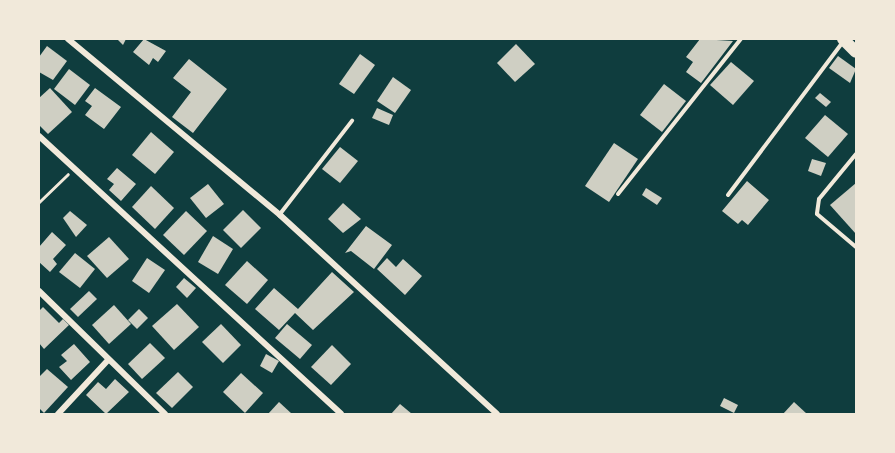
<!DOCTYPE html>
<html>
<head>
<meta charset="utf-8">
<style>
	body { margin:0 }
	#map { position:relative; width:895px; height:453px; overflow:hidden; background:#0f3d3e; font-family:"Alegreya Sans",sans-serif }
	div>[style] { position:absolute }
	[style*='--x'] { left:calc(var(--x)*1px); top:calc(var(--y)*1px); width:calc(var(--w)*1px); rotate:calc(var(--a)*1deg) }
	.building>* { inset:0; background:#cfcfc3 }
	.path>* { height:3px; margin:-1.5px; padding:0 1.5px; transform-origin:1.5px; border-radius:1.5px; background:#f1e9da }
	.service>* { height:4px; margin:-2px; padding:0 2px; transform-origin:2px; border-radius:2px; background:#f1e9da }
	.minor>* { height:6px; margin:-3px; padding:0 3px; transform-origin:3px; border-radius:3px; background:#f1e9da }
	.secondary>* { height:12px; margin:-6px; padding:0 6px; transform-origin:6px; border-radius:6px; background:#f1e9da }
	span { translate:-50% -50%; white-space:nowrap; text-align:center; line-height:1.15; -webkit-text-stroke:4.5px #f1e9da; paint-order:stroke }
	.frame { position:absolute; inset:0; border:40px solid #f1e9da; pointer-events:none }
</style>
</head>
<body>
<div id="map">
	<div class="building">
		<div style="clip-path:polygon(117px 39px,126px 39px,123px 45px)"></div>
		<div style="clip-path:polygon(144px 39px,166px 51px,158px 62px,153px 58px,149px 65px,133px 52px)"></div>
		<div style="clip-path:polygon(700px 39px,733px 41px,701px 83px,686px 72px,693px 62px,686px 57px)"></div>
		<div style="clip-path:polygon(516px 44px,535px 64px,515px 82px,497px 63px)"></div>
		<div style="clip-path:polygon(47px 46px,67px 61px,53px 80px,39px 72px,39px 57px)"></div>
		<div style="clip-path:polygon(360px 54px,375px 65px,354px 94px,339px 84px)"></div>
		<div style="clip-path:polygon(838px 56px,856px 69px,850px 83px,829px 68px)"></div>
		<div style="clip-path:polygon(189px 59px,227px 89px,193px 133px,172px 117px,191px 92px,173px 78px)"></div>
		<div style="clip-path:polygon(731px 62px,754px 81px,733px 105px,710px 85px)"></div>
		<div style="clip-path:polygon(69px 69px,90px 85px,75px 105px,54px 89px)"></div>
		<div style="clip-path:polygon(393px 77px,411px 90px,395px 113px,377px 101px)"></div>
		<div style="clip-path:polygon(664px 84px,686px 101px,662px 132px,640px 115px)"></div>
		<div style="clip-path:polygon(50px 88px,72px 112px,48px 134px,39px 125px,39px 98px)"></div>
		<div style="clip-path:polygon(95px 88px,121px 107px,104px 129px,85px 115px,92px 106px,85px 101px)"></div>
		<div style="clip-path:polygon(820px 93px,831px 102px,826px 107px,815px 98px)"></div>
		<div style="clip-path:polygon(377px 108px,393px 115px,389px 125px,372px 118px)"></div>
		<div style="clip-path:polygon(825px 115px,848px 134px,828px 157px,805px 138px)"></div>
		<div style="clip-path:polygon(151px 132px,174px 152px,155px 174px,132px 155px)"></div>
		<div style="clip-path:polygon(614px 143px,638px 159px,609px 202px,585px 186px)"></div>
		<div style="clip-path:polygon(340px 147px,358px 161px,340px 183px,322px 169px)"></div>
		<div style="clip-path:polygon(812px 159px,826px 163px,821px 176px,808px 171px)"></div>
		<div style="clip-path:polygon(117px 168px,136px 184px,121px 201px,109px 190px,114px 184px,107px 179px)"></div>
		<div style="clip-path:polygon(747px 181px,769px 200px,748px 225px,742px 220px,738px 224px,722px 211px)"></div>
		<div style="clip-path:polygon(856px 183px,856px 234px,830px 205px)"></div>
		<div style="clip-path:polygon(208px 184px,224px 204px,206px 218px,190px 198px)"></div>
		<div style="clip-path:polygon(151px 186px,174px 208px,155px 229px,132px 207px)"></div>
		<div style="clip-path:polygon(646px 188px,662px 198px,657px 205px,642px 195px)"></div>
		<div style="clip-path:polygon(343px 203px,361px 219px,343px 233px,328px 219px)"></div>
		<div style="clip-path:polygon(243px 210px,261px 228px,241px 248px,223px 230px)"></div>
		<div style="clip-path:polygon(70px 211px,87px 225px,76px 237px,63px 218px)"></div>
		<div style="clip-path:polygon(186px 211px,207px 231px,184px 255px,163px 235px)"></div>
		<div style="clip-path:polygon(366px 226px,392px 245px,374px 269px,351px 251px,345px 253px)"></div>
		<div style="clip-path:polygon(52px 232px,66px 245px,53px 259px,57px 264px,50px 272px,39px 262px,39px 247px)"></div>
		<div style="clip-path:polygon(213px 236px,233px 249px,218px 274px,198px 262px)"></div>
		<div style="clip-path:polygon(109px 237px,129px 259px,107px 278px,87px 256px)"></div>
		<div style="clip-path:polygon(75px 253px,95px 269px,80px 288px,59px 272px)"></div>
		<div style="clip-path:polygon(147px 258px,165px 270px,149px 293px,132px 281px)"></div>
		<div style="clip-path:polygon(387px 258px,396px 267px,403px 259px,422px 276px,405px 295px,377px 269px)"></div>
		<div style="clip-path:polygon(247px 261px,268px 280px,247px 304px,225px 285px)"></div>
		<div style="clip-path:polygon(332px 272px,354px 292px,313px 330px,295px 313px,279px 330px,255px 309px,274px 288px,298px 309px)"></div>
		<div style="clip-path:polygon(184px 278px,196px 288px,187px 298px,176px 287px)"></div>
		<div style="clip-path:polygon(89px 291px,97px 299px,78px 317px,70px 309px)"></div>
		<div style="clip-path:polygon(177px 304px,199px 327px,174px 350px,152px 326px)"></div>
		<div style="clip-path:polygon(114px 305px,131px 324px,109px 344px,92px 325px)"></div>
		<div style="clip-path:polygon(43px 307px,59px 323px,63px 319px,69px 325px,44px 349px,39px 343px,39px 311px)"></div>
		<div style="clip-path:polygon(139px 309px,148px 318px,137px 329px,128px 320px)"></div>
		<div style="clip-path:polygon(221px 324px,241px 345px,223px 363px,202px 342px)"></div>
		<div style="clip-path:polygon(287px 324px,312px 345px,300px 359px,275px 338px)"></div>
		<div style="clip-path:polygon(150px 343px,165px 358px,142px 379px,128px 364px)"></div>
		<div style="clip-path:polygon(74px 344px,90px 362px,71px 380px,59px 367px,67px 361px,61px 355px)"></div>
		<div style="clip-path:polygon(332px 345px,351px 364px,331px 385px,311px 367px)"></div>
		<div style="clip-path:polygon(266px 354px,279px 361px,272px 373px,260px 366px)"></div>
		<div style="clip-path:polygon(47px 369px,68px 387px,44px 413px,39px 408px,39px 377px)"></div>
		<div style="clip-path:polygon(178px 372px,193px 387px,172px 408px,156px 393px)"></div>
		<div style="clip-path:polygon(241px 373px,263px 393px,245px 413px,223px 392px)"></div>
		<div style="clip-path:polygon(115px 379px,129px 392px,106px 414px,86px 395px,98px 382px,106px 389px)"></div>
		<div style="clip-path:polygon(724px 398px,738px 405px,734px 413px,720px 406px)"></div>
		<div style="clip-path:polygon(279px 402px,292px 414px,268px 414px)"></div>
		<div style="clip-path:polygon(794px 402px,807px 414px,783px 414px)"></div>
		<div style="clip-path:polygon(400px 404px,412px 414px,391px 414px)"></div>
	</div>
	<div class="path">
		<div style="--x:39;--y:202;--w:40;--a:-44"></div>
	</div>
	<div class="service">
		<div style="--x:856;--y:154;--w:58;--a:129.4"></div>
		<div style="--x:819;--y:199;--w:15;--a:98"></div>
		<div style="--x:817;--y:214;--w:51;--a:40.2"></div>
		<div style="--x:618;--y:194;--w:198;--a:-51.6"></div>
		<div style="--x:728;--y:195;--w:190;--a:-53.1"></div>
		<div style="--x:280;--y:214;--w:118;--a:-52.3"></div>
	</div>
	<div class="minor">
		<div style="--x:68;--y:39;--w:276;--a:39.7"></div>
		<div style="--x:280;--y:215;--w:294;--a:42.5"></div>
		<div style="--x:39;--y:136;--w:410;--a:42.6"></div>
		<div style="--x:39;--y:291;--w:176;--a:44.3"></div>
		<div style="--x:58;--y:414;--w:74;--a:-47.2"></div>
	</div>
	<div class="secondary">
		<div style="--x:843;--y:39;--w:18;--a:45"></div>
	</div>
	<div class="frame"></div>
</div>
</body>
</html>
